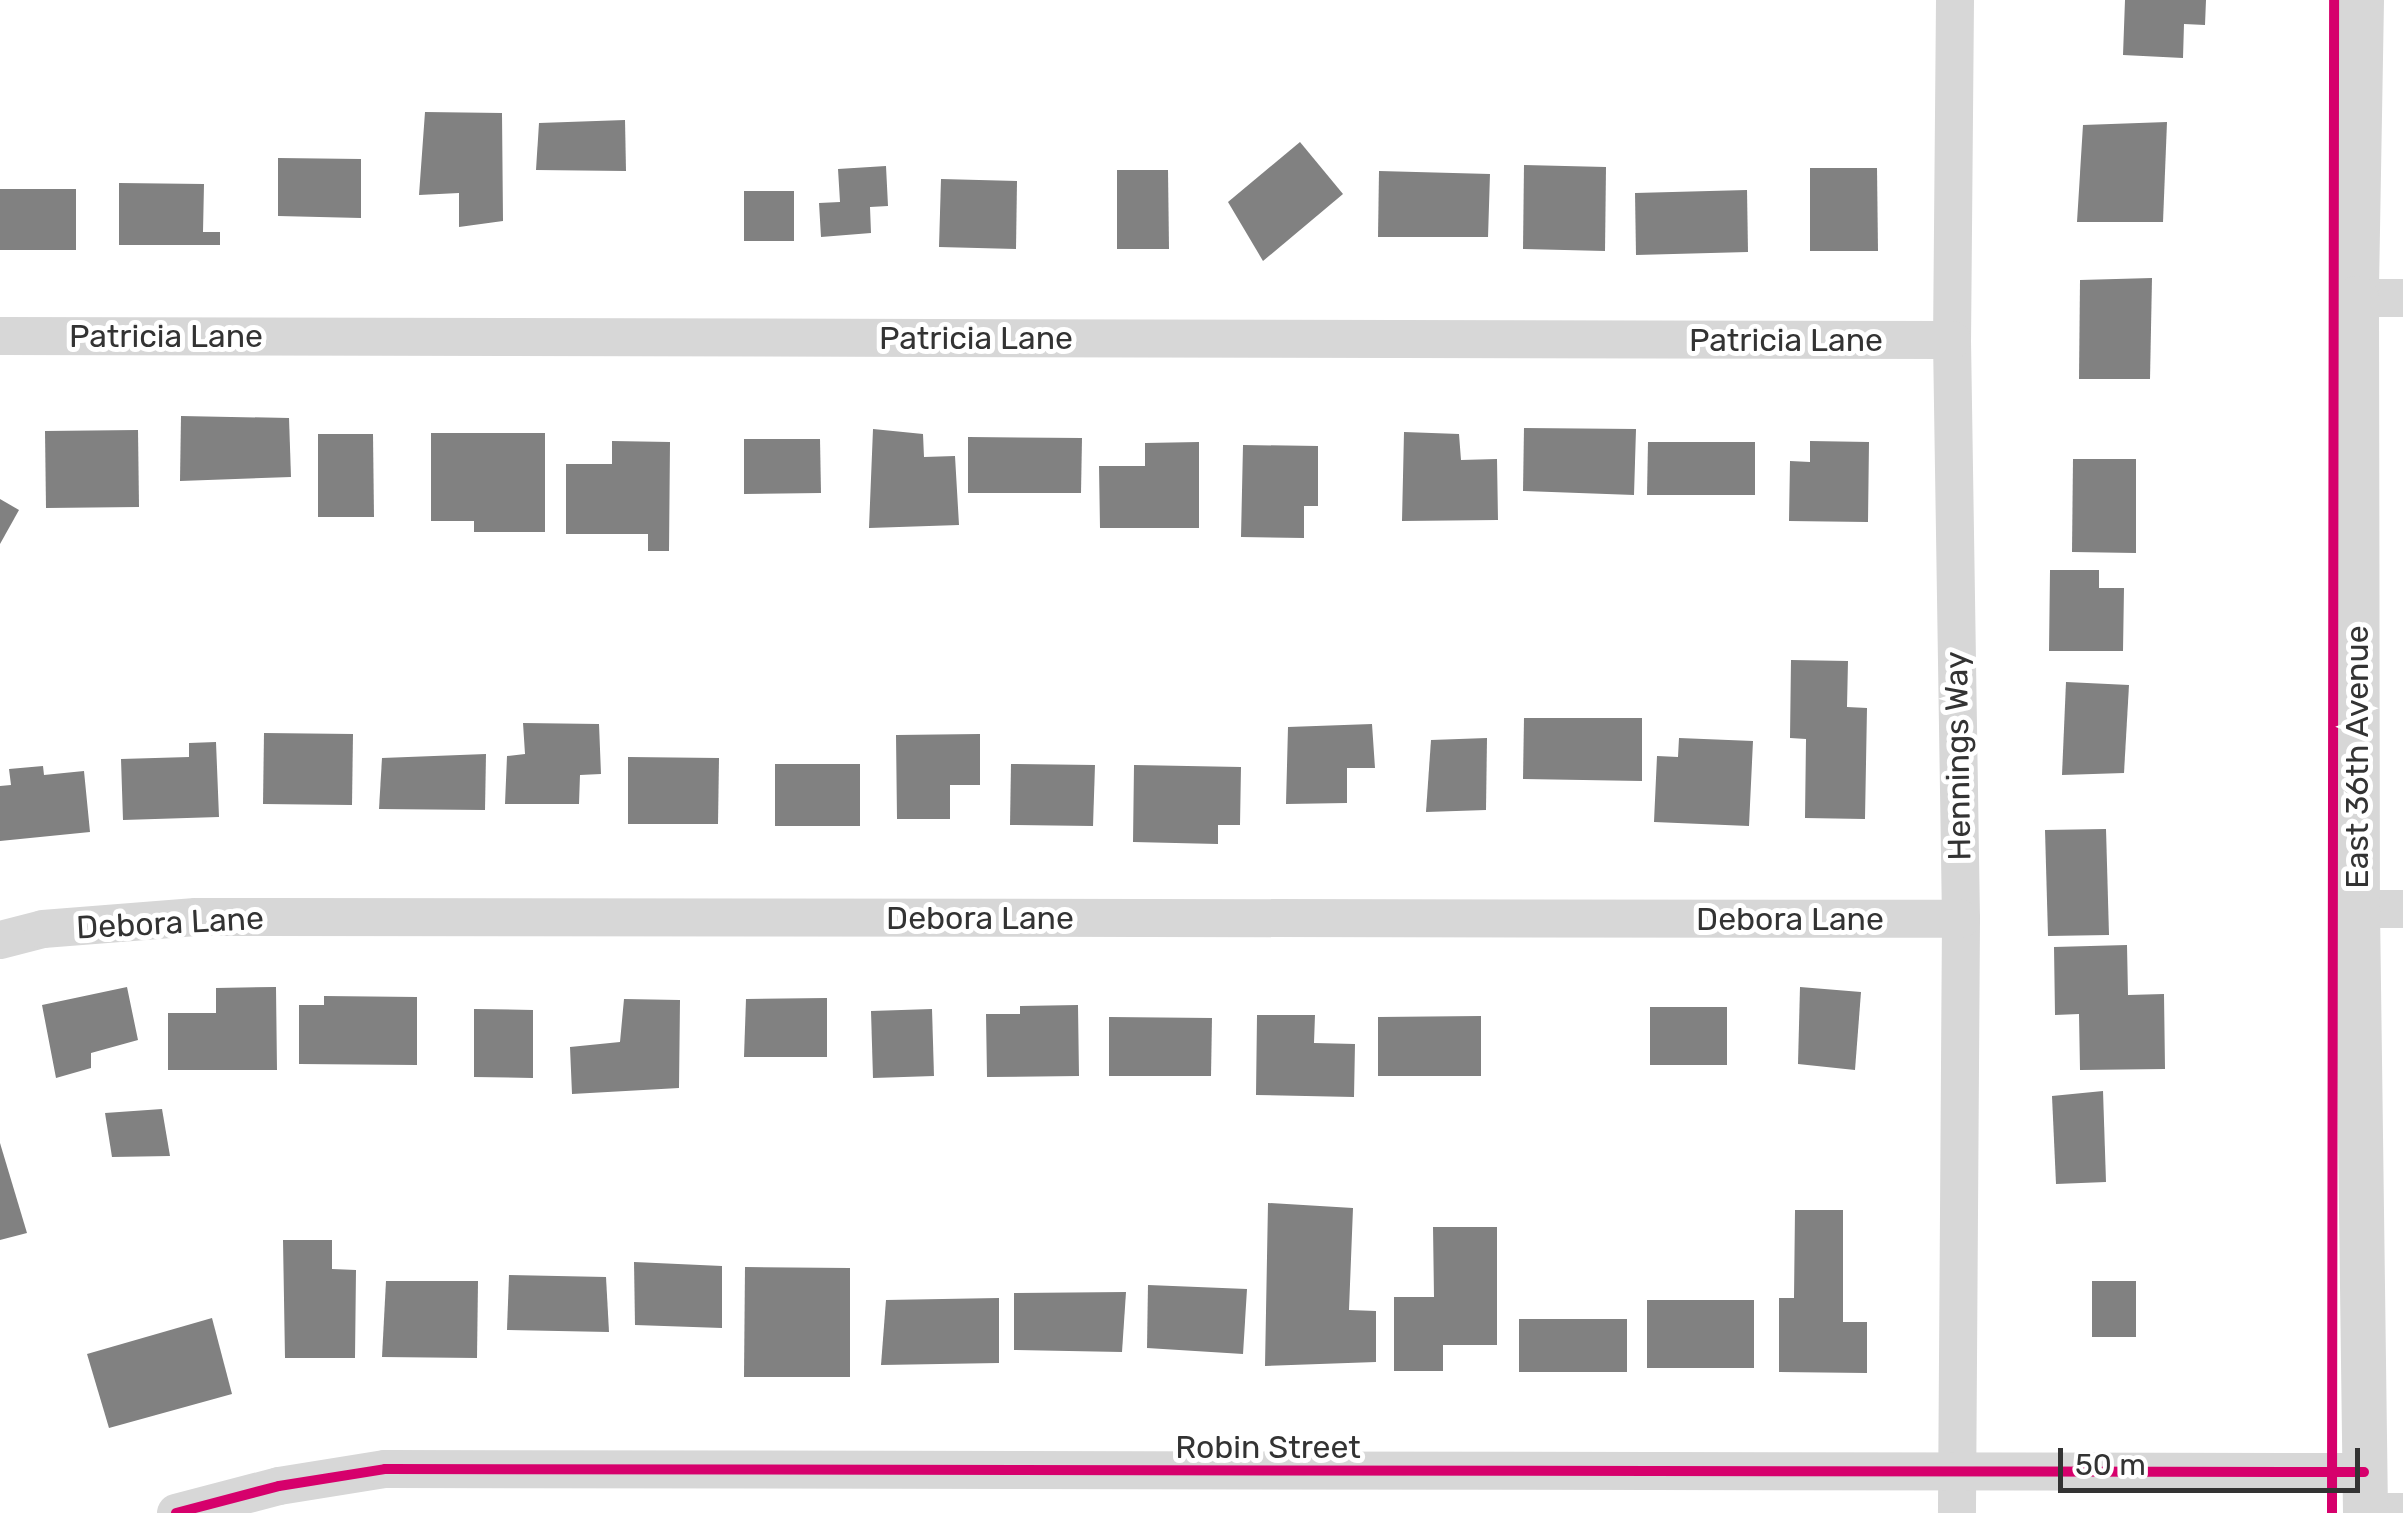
<!DOCTYPE html>
<html>
<head>
<meta charset="utf-8">
<style>
	body { margin:0 }
	#map { position:relative; width:2403px; height:1513px; overflow:hidden; background:#fff; font-family:Rubik,sans-serif }
	div>[style] { position:absolute }
	[style*='--x'] { left:calc(var(--x)*1px); top:calc(var(--y)*1px); width:calc(var(--w)*1px); rotate:calc(var(--a)*1deg) }
	.building>* { inset:0; background:#818181 }
	.minor>* { height:38px; margin:-19px; padding:0 19px; transform-origin:19px; border-radius:19px; background:#d7d7d7 }
	.tertiary>* { height:45px; margin:-22.5px; padding:0 22.5px; transform-origin:22.5px; border-radius:22.5px; background:#d7d7d7 }
	.cycleway>* { height:10px; margin:-5px; padding:0 5px; transform-origin:5px; border-radius:5px; background:#d6006c }
	span { translate:-50% -50%; white-space:nowrap; text-align:center; line-height:1.15; -webkit-text-stroke:10px #fff; paint-order:stroke }
	.street-label { font-size:32px; color:#333 }
	.scale { position:absolute; left:2058px; top:1448px; width:302px; height:45px; box-sizing:border-box; border:5px solid #333; border-top:0; padding-left:12px; font-size:30px; line-height:35px; white-space:nowrap; color:#333; -webkit-text-stroke:8px #fff; paint-order:stroke }
</style>
</head>
<body>
<div id="map">
	<div class="building">
		<div style="clip-path:polygon(2125px 0,2206px 0,2205px 25px,2184px 24px,2183px 58px,2123px 55px)"></div>
		<div style="clip-path:polygon(425px 112px,502px 113px,503px 221px,459px 227px,459px 193px,419px 195px)"></div>
		<div style="clip-path:polygon(625px 120px,626px 171px,536px 170px,539px 123px)"></div>
		<div style="clip-path:polygon(2167px 122px,2163px 222px,2077px 222px,2083px 125px)"></div>
		<div style="clip-path:polygon(1300px 142px,1343px 194px,1263px 261px,1228px 202px)"></div>
		<div style="clip-path:polygon(278px 158px,361px 159px,361px 218px,278px 216px)"></div>
		<div style="clip-path:polygon(1524px 165px,1606px 167px,1605px 251px,1523px 249px)"></div>
		<div style="clip-path:polygon(886px 166px,888px 206px,870px 207px,871px 233px,821px 237px,819px 203px,840px 202px,838px 169px)"></div>
		<div style="clip-path:polygon(1810px 168px,1877px 168px,1878px 251px,1810px 251px)"></div>
		<div style="clip-path:polygon(1117px 170px,1168px 170px,1169px 249px,1117px 249px)"></div>
		<div style="clip-path:polygon(1379px 171px,1490px 174px,1488px 237px,1378px 237px)"></div>
		<div style="clip-path:polygon(941px 179px,1017px 181px,1016px 249px,939px 247px)"></div>
		<div style="clip-path:polygon(119px 183px,204px 184px,203px 232px,220px 232px,220px 245px,119px 245px)"></div>
		<div style="clip-path:polygon(0 189px,76px 189px,76px 250px,0 250px)"></div>
		<div style="clip-path:polygon(1747px 190px,1748px 252px,1636px 255px,1635px 193px)"></div>
		<div style="clip-path:polygon(744px 191px,794px 191px,794px 241px,744px 241px)"></div>
		<div style="clip-path:polygon(2152px 278px,2150px 379px,2079px 379px,2080px 280px)"></div>
		<div style="clip-path:polygon(181px 416px,289px 418px,291px 477px,180px 481px)"></div>
		<div style="clip-path:polygon(1524px 428px,1636px 429px,1634px 495px,1523px 491px)"></div>
		<div style="clip-path:polygon(873px 429px,923px 434px,924px 457px,955px 456px,959px 525px,869px 528px)"></div>
		<div style="clip-path:polygon(138px 430px,139px 507px,46px 508px,45px 431px)"></div>
		<div style="clip-path:polygon(1404px 432px,1459px 434px,1461px 460px,1497px 459px,1498px 520px,1402px 521px)"></div>
		<div style="clip-path:polygon(431px 433px,545px 433px,545px 532px,474px 532px,474px 521px,431px 521px)"></div>
		<div style="clip-path:polygon(318px 434px,373px 434px,374px 517px,318px 517px)"></div>
		<div style="clip-path:polygon(968px 437px,1082px 438px,1081px 493px,968px 493px)"></div>
		<div style="clip-path:polygon(744px 439px,820px 439px,821px 493px,744px 494px)"></div>
		<div style="clip-path:polygon(612px 441px,670px 442px,669px 551px,648px 551px,648px 534px,566px 534px,566px 464px,612px 464px)"></div>
		<div style="clip-path:polygon(1810px 441px,1869px 442px,1868px 522px,1789px 521px,1790px 461px,1810px 462px)"></div>
		<div style="clip-path:polygon(1199px 442px,1199px 528px,1100px 528px,1099px 466px,1145px 466px,1145px 443px)"></div>
		<div style="clip-path:polygon(1648px 442px,1755px 442px,1755px 495px,1647px 495px)"></div>
		<div style="clip-path:polygon(1243px 445px,1318px 446px,1318px 506px,1304px 506px,1304px 538px,1241px 537px)"></div>
		<div style="clip-path:polygon(2073px 459px,2136px 459px,2136px 553px,2072px 552px)"></div>
		<div style="clip-path:polygon(0 499px,19px 510px,0 544px)"></div>
		<div style="clip-path:polygon(2050px 570px,2099px 570px,2099px 588px,2124px 588px,2123px 651px,2049px 651px)"></div>
		<div style="clip-path:polygon(1791px 660px,1848px 661px,1847px 707px,1867px 708px,1865px 819px,1805px 818px,1806px 739px,1790px 738px)"></div>
		<div style="clip-path:polygon(2066px 682px,2129px 685px,2124px 773px,2062px 775px)"></div>
		<div style="clip-path:polygon(1524px 718px,1642px 718px,1642px 781px,1523px 779px)"></div>
		<div style="clip-path:polygon(523px 723px,599px 724px,601px 774px,580px 775px,579px 804px,505px 804px,507px 756px,525px 754px)"></div>
		<div style="clip-path:polygon(1372px 724px,1375px 768px,1347px 768px,1347px 803px,1286px 804px,1288px 727px)"></div>
		<div style="clip-path:polygon(264px 733px,353px 734px,352px 805px,263px 804px)"></div>
		<div style="clip-path:polygon(980px 734px,980px 785px,950px 785px,950px 819px,897px 819px,896px 735px)"></div>
		<div style="clip-path:polygon(1487px 738px,1486px 810px,1426px 812px,1431px 740px)"></div>
		<div style="clip-path:polygon(1679px 738px,1753px 741px,1749px 826px,1654px 822px,1657px 756px,1678px 757px)"></div>
		<div style="clip-path:polygon(216px 742px,219px 817px,123px 820px,121px 759px,189px 757px,189px 743px)"></div>
		<div style="clip-path:polygon(486px 754px,485px 810px,379px 809px,382px 758px)"></div>
		<div style="clip-path:polygon(628px 757px,719px 758px,718px 824px,628px 824px)"></div>
		<div style="clip-path:polygon(775px 764px,860px 764px,860px 826px,775px 826px)"></div>
		<div style="clip-path:polygon(1011px 764px,1095px 765px,1093px 826px,1010px 825px)"></div>
		<div style="clip-path:polygon(1134px 765px,1241px 767px,1240px 825px,1218px 825px,1218px 844px,1133px 842px)"></div>
		<div style="clip-path:polygon(43px 766px,44px 775px,84px 771px,90px 832px,0 841px,0 786px,11px 785px,9px 769px)"></div>
		<div style="clip-path:polygon(2106px 829px,2109px 935px,2048px 936px,2045px 830px)"></div>
		<div style="clip-path:polygon(2127px 945px,2128px 995px,2164px 994px,2165px 1069px,2080px 1070px,2079px 1014px,2055px 1015px,2054px 947px)"></div>
		<div style="clip-path:polygon(127px 987px,138px 1040px,91px 1053px,91px 1068px,56px 1078px,42px 1005px)"></div>
		<div style="clip-path:polygon(276px 987px,277px 1070px,168px 1070px,168px 1013px,216px 1013px,216px 988px)"></div>
		<div style="clip-path:polygon(1800px 987px,1861px 992px,1855px 1070px,1798px 1064px)"></div>
		<div style="clip-path:polygon(324px 996px,417px 997px,417px 1065px,299px 1064px,299px 1005px,324px 1005px)"></div>
		<div style="clip-path:polygon(827px 998px,827px 1057px,744px 1057px,746px 999px)"></div>
		<div style="clip-path:polygon(624px 999px,680px 1000px,679px 1088px,572px 1094px,570px 1047px,620px 1042px)"></div>
		<div style="clip-path:polygon(1078px 1005px,1079px 1076px,987px 1077px,986px 1014px,1020px 1014px,1020px 1006px)"></div>
		<div style="clip-path:polygon(1650px 1007px,1727px 1007px,1727px 1065px,1650px 1065px)"></div>
		<div style="clip-path:polygon(474px 1009px,533px 1010px,533px 1078px,474px 1077px)"></div>
		<div style="clip-path:polygon(932px 1009px,934px 1076px,873px 1078px,871px 1011px)"></div>
		<div style="clip-path:polygon(1257px 1015px,1315px 1015px,1314px 1043px,1355px 1044px,1354px 1097px,1256px 1095px)"></div>
		<div style="clip-path:polygon(1481px 1016px,1481px 1076px,1378px 1076px,1378px 1017px)"></div>
		<div style="clip-path:polygon(1109px 1017px,1212px 1018px,1211px 1076px,1109px 1076px)"></div>
		<div style="clip-path:polygon(2103px 1091px,2106px 1182px,2056px 1184px,2052px 1096px)"></div>
		<div style="clip-path:polygon(162px 1109px,170px 1156px,112px 1157px,105px 1113px)"></div>
		<div style="clip-path:polygon(0 1143px,27px 1233px,0 1240px)"></div>
		<div style="clip-path:polygon(1268px 1203px,1353px 1208px,1349px 1310px,1376px 1311px,1376px 1362px,1265px 1366px)"></div>
		<div style="clip-path:polygon(1795px 1210px,1843px 1210px,1843px 1322px,1867px 1322px,1867px 1373px,1779px 1372px,1779px 1298px,1794px 1298px)"></div>
		<div style="clip-path:polygon(1433px 1227px,1497px 1227px,1497px 1345px,1443px 1345px,1443px 1371px,1394px 1371px,1394px 1297px,1434px 1297px)"></div>
		<div style="clip-path:polygon(283px 1240px,332px 1240px,332px 1269px,356px 1270px,355px 1358px,285px 1358px)"></div>
		<div style="clip-path:polygon(634px 1262px,722px 1266px,722px 1328px,635px 1325px)"></div>
		<div style="clip-path:polygon(745px 1267px,850px 1268px,850px 1377px,744px 1377px)"></div>
		<div style="clip-path:polygon(509px 1275px,606px 1277px,609px 1332px,507px 1330px)"></div>
		<div style="clip-path:polygon(386px 1281px,478px 1281px,477px 1358px,382px 1357px)"></div>
		<div style="clip-path:polygon(2092px 1281px,2136px 1281px,2136px 1337px,2092px 1337px)"></div>
		<div style="clip-path:polygon(1148px 1285px,1247px 1289px,1243px 1354px,1147px 1348px)"></div>
		<div style="clip-path:polygon(1126px 1292px,1122px 1352px,1014px 1350px,1014px 1293px)"></div>
		<div style="clip-path:polygon(999px 1298px,999px 1363px,881px 1365px,886px 1300px)"></div>
		<div style="clip-path:polygon(1647px 1300px,1754px 1300px,1754px 1368px,1647px 1368px)"></div>
		<div style="clip-path:polygon(212px 1318px,232px 1394px,109px 1428px,87px 1354px)"></div>
		<div style="clip-path:polygon(1519px 1319px,1627px 1319px,1627px 1372px,1519px 1372px)"></div>
	</div>
	<div class="minor">
		<div style="--x:1955;--y:0;--w:340;--a:90.5"></div>
		<div style="--x:1952;--y:340;--w:579;--a:89.11"></div>
		<div style="--x:1961;--y:919;--w:594;--a:90.39"></div>
		<div style="--x:2356;--y:298;--w:47;--a:0"></div>
		<div style="--x:0;--y:336;--w:1952;--a:0.12"></div>
		<div style="--x:2357;--y:909;--w:46;--a:0"></div>
		<div style="--x:0;--y:940;--w:44;--a:-14.3"></div>
		<div style="--x:43;--y:929;--w:153;--a:-4.5"></div>
		<div style="--x:196;--y:917;--w:1765;--a:0.06"></div>
		<div style="--x:2365;--y:1512;--w:38;--a:0"></div>
		<div style="--x:176;--y:1513;--w:106;--a:-14.7"></div>
		<div style="--x:279;--y:1486;--w:107;--a:-9.1"></div>
		<div style="--x:385;--y:1469;--w:1979;--a:0.09"></div>
	</div>
	<div class="tertiary">
		<div style="--x:2361;--y:0;--w:298;--a:91"></div>
		<div style="--x:2356;--y:298;--w:611;--a:89.91"></div>
		<div style="--x:2357;--y:909;--w:604;--a:89.24"></div>
	</div>
	<div class="cycleway">
		<div style="--x:176;--y:1513;--w:106;--a:-14.7"></div>
		<div style="--x:279;--y:1486;--w:107;--a:-9.1"></div>
		<div style="--x:385;--y:1469;--w:1979;--a:0.09"></div>
		<div style="--x:2332;--y:1513;--w:1513;--a:-89.92"></div>
	</div>
	<div class="street-label">
		<span style="left:166px;top:336px">Patricia Lane</span>
		<span style="left:976px;top:338px">Patricia Lane</span>
		<span style="left:1786px;top:340px">Patricia Lane</span>
		<span style="left:1958px;top:756px;rotate:-91deg">Hennings Way</span>
		<span style="left:2357px;top:757px;rotate:-90deg">East 36th Avenue</span>
		<span style="left:980px;top:918px">Debora Lane</span>
		<span style="left:1790px;top:919px">Debora Lane</span>
		<span style="left:170px;top:923px;rotate:-3deg">Debora Lane</span>
		<span style="left:1268px;top:1447px">Robin Street</span>
	</div>
	<div class="scale">50 m</div>
</div>
</body>
</html>
